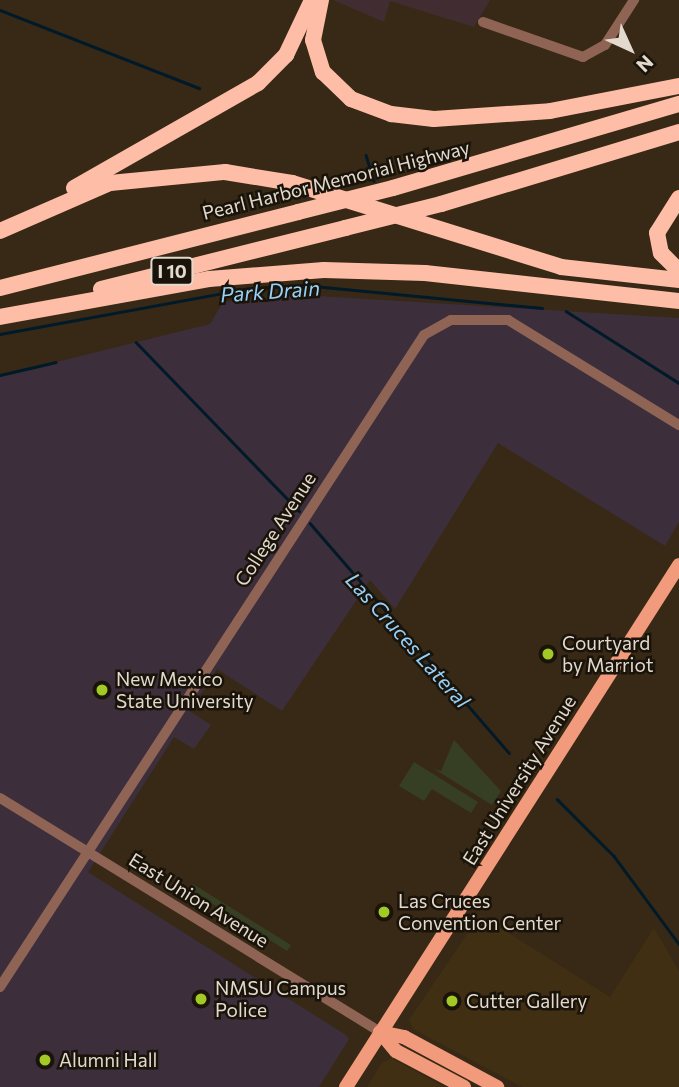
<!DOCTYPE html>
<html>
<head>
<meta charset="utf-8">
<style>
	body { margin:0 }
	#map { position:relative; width:679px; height:1087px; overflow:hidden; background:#372915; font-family:Commissioner,sans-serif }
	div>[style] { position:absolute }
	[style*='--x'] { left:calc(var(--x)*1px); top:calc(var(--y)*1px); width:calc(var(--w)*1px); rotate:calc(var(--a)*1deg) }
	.built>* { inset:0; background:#412f14 }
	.industrial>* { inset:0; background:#412d31 }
	.education>* { inset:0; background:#3c2e3b }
	.green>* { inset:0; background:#363e23 }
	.stream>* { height:2.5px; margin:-1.25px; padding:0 1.25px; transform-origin:1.25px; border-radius:1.25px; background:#011a2a }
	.minor>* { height:10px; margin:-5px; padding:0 5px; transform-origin:5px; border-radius:5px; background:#8f6455 }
	.major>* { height:14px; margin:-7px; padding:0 7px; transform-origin:7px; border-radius:7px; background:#f29a7c }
	.highway>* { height:16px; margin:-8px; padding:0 8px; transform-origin:8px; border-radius:8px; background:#febda7 }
	.highway-bridge>* { height:16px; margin:-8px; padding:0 8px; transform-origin:8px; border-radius:8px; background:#febda7 }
	.dots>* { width:19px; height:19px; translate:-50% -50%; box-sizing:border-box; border:4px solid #19130a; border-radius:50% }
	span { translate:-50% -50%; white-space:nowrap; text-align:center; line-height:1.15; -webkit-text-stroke:5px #19130a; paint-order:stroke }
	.shield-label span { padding:2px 5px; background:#19130a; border:2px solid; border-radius:5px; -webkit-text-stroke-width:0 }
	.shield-label { font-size:18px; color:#e3dace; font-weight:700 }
	.street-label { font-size:19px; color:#e3dace }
	.poi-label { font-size:19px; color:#e3dace }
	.left { translate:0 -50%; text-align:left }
	.water-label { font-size:21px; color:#96d1fa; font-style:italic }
	.north { position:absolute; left:595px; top:14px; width:70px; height:70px; -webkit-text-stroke:5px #19130a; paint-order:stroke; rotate:135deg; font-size:19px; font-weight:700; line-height:28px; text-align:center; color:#e3dace }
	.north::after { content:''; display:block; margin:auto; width:24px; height:32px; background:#e3dace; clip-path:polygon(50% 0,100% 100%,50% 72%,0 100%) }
</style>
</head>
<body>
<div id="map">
	<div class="built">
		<div style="clip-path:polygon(480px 915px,610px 997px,654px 928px,679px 971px,679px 1087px,522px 1087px,413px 1029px,409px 1020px)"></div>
		<div style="clip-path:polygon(393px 1058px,393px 1059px,444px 1087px,367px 1087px,382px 1063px)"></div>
	</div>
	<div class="industrial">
		<div style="clip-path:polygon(333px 0,490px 0,474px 27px,390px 1px,384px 22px)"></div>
	</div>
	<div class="education">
		<div style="clip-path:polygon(303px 295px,679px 318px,679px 522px,665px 546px,498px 443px,395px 609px,370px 580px,282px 711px,217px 669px,190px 711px,211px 725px,194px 749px,174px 737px,88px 872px,346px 1035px,349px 1039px,319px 1087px,0 1087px,0 376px,210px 324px,223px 302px)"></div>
	</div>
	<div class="green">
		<div style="clip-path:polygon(454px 740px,501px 791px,492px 805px,434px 769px,441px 771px)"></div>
		<div style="clip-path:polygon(414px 762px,478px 802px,471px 813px,432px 789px,424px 801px,399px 786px)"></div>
		<div style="clip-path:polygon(193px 884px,291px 945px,287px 951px,189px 889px)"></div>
	</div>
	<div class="stream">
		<div style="--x:0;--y:10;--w:214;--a:21.4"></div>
		<div style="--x:366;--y:155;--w:27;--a:73"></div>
		<div style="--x:566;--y:311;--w:134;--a:32.5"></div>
		<div style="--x:0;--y:334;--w:248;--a:-10.4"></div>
		<div style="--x:244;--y:289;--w:59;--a:-3.9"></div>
		<div style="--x:303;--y:285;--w:240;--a:5.5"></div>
		<div style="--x:136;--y:342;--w:235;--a:46"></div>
		<div style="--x:0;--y:375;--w:57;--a:-13.1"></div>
		<div style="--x:310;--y:523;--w:304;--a:49.1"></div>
		<div style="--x:557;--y:799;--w:81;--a:45"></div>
		<div style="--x:614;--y:856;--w:109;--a:53.5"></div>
	</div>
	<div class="minor">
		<div style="--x:483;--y:22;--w:106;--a:19.3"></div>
		<div style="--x:583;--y:57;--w:25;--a:-29"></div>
		<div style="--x:605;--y:45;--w:54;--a:-57.2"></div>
		<div style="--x:0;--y:798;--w:446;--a:31.6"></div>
		<div style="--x:0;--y:987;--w:778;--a:-56.96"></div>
		<div style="--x:424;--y:335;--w:31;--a:-29"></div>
		<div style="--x:451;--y:320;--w:57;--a:0"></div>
		<div style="--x:508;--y:320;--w:201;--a:31.6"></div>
	</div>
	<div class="major">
		<div style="--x:380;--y:1032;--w:25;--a:12"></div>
		<div style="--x:404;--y:1037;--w:106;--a:28.3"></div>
		<div style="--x:380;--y:1032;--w:25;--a:50"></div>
		<div style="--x:396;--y:1051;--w:77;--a:27.9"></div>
		<div style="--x:346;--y:1087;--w:619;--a:-57.46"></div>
	</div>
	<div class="highway">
		<div style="--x:321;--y:0;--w:41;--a:101.3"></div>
		<div style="--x:313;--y:40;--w:34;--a:73"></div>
		<div style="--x:323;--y:72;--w:39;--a:44"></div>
		<div style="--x:351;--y:99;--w:43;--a:20.6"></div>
		<div style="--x:391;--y:114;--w:43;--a:6.6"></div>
		<div style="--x:434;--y:119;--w:116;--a:-3.9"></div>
		<div style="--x:550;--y:111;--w:131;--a:-11"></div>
		<div style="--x:74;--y:188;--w:212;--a:-29.7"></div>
		<div style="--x:258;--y:83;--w:40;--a:-45"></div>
		<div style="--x:286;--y:55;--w:61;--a:-64.7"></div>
		<div style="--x:393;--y:188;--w:298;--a:-16.4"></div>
		<div style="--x:679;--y:198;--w:41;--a:122.2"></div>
		<div style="--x:657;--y:233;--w:20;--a:79"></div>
		<div style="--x:661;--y:253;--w:25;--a:45"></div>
		<div style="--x:441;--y:204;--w:249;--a:-16.8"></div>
		<div style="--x:0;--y:231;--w:120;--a:-23.6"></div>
		<div style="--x:110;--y:183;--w:116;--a:-5.5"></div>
		<div style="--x:225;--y:172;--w:68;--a:9.3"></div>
		<div style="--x:292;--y:183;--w:282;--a:17.3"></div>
		<div style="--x:561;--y:267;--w:119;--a:6.3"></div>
		<div style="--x:0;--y:288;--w:308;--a:-14.3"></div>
		<div style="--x:101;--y:289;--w:252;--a:-14"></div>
		<div style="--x:0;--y:317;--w:212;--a:-10.3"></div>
		<div style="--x:209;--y:279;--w:115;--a:-4.5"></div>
		<div style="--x:324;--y:270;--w:101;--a:1.7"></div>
		<div style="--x:425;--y:273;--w:256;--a:6.3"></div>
	</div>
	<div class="highway-bridge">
		<div style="--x:298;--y:212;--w:98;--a:-14.2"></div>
		<div style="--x:345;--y:228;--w:99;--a:-14"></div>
	</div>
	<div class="dots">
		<div style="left:548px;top:654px;background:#a3c926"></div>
		<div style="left:102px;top:690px;background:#a3c926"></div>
		<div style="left:384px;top:912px;background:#a3c926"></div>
		<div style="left:201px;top:999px;background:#a3c926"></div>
		<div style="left:452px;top:1001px;background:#a3c926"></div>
		<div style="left:45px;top:1060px;background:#a3c926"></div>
	</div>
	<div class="shield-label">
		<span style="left:172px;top:271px">I 10</span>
	</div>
	<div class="street-label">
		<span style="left:336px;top:180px;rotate:-14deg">Pearl Harbor Memorial Highway</span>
		<span style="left:275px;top:529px;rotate:-57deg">College Avenue</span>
		<span style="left:519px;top:780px;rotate:-58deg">East University Avenue</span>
		<span style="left:199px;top:900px;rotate:32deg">East Union Avenue</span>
	</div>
	<div class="poi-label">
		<span class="left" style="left:562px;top:654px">Courtyard<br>by Marriot</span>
		<span class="left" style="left:116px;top:690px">New Mexico<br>State University</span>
		<span class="left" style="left:398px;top:912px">Las Cruces<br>Convention Center</span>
		<span class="left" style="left:215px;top:999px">NMSU Campus<br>Police</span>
		<span class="left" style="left:466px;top:1001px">Cutter Gallery</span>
		<span class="left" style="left:59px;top:1060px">Alumni Hall</span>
	</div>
	<div class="water-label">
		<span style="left:270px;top:291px;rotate:-4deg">Park Drain</span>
		<span style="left:408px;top:640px;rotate:48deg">Las Cruces Lateral</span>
	</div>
	<div class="north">N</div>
</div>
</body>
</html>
